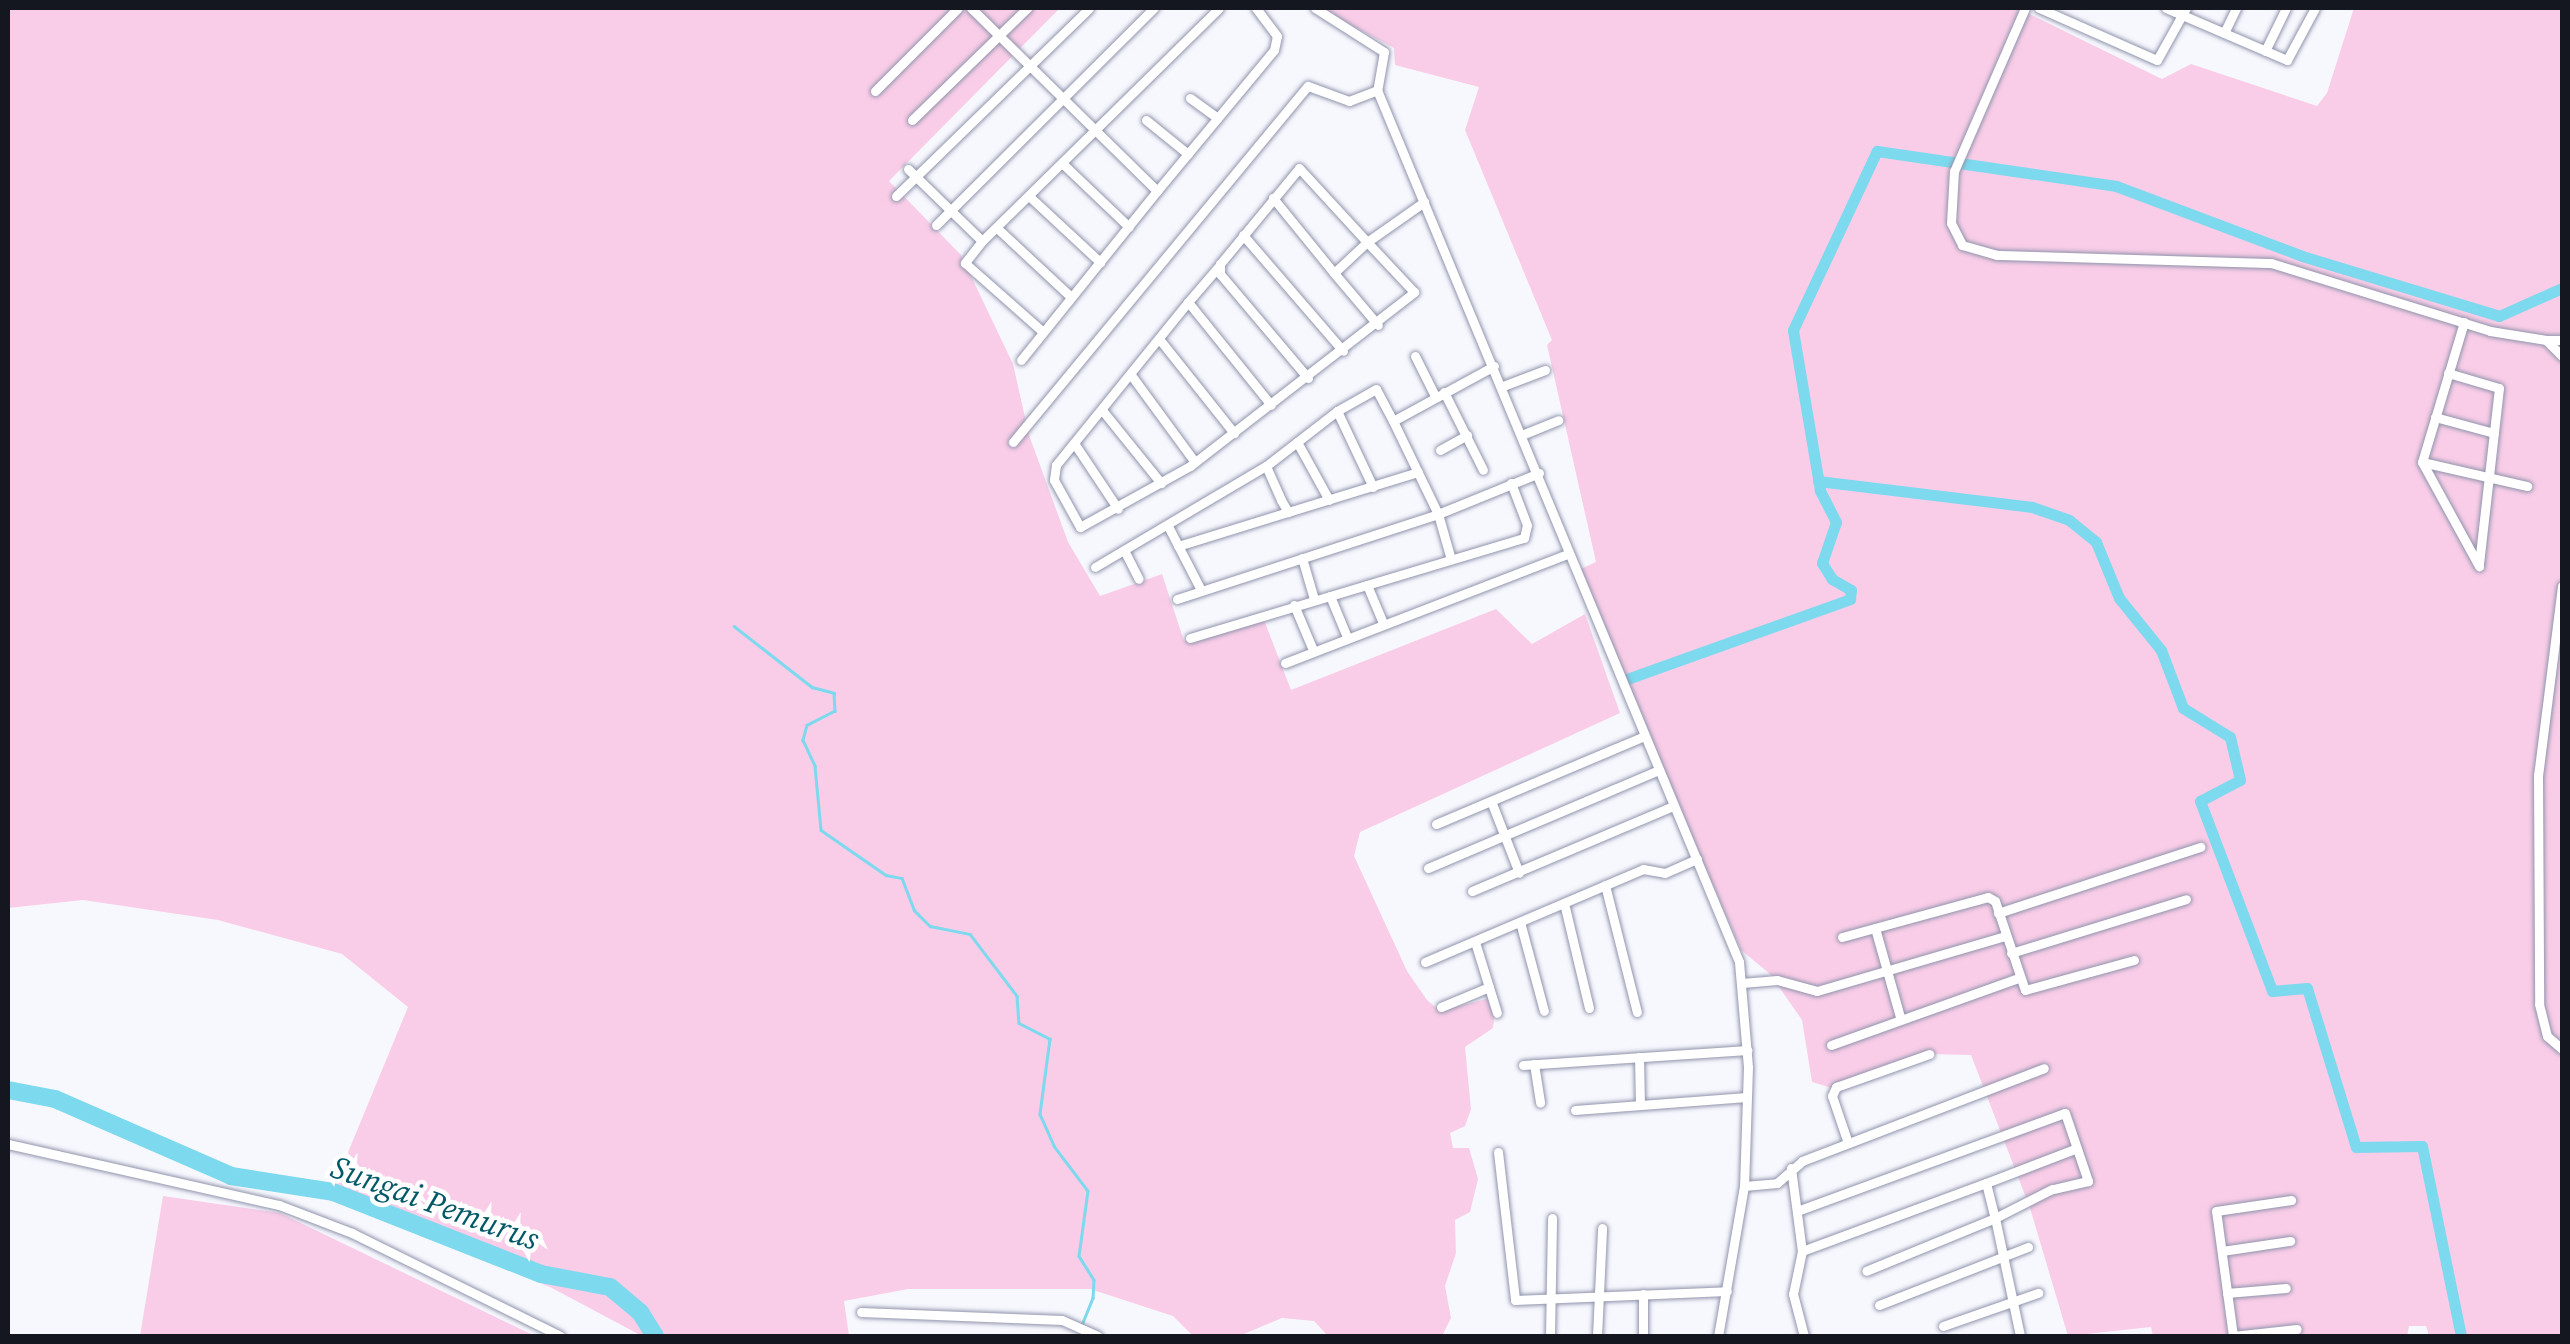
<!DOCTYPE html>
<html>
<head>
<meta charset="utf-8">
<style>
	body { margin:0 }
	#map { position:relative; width:2570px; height:1344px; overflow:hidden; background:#f7f8fe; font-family:"Source Serif 4",serif }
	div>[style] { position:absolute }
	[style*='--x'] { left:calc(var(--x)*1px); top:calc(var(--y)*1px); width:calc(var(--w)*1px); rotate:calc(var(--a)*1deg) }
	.green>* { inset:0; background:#f9cde8 }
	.stream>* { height:2.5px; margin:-1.25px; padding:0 1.25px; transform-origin:1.25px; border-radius:1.25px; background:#7cd9ee }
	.canal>* { height:11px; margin:-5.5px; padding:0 5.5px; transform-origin:5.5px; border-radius:5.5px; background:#7cd9ee }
	.river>* { height:18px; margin:-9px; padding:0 9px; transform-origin:9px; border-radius:9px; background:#7cd9ee }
	.roads { filter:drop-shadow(0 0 2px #9094ac) drop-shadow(0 0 2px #9094ac) }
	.street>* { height:9px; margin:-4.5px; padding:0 4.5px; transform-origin:4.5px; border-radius:4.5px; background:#fff }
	span { translate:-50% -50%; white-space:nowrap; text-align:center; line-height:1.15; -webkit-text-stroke:9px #fff; paint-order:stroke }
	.water-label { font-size:32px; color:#025867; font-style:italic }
	.frame { position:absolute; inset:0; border:10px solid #151720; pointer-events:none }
</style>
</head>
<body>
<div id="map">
	<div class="green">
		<div style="clip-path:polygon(8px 8px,1060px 8px,889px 181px,961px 255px,1013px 364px,1029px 435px,1068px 542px,1100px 596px,1162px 574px,1184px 641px,1264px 620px,1291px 690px,1496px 609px,1532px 644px,1585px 614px,1620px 713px,1360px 832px,1354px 856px,1407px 971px,1427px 1000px,1440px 1011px,1490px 998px,1495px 1012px,1493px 1028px,1465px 1047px,1471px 1109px,1465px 1126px,1450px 1133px,1453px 1148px,1469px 1148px,1478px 1179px,1470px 1212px,1455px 1220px,1456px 1253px,1445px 1286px,1451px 1318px,1442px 1336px,1328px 1336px,1314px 1321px,1282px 1318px,1239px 1336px,1193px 1336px,1173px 1316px,1090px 1289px,908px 1289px,844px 1301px,849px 1336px,642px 1336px,550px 1287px,330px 1196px,408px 1007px,342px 954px,218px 920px,83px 900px,8px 908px)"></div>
		<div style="clip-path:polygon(1318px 8px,2017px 8px,2162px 79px,2191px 64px,2317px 106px,2327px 93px,2354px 8px,2562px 8px,2562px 1336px,2429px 1336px,2426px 1326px,2409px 1326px,2407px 1336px,2153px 1336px,2151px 1327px,2068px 1336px,2030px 1208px,1971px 1055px,1924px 1054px,1835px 1089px,1812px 1082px,1802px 1020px,1770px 974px,1741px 950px,1576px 571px,1596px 562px,1547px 345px,1552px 340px,1465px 130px,1479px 87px,1395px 65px,1394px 48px)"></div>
		<div style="clip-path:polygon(163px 1196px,280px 1213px,535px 1336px,140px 1336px)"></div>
	</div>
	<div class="stream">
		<div style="--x:734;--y:626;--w:99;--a:38"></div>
		<div style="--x:812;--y:687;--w:23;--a:15"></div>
		<div style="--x:834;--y:693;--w:18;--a:87"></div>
		<div style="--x:835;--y:711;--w:31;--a:153"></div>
		<div style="--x:807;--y:725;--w:16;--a:105"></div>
		<div style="--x:803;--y:740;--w:29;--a:65"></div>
		<div style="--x:815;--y:766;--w:64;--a:84.6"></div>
		<div style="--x:821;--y:830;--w:79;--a:34.7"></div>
		<div style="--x:886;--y:875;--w:16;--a:11"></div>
		<div style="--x:902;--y:878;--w:34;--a:69"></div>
		<div style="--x:914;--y:910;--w:23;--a:45"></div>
		<div style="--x:930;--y:926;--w:41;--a:11.3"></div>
		<div style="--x:970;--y:934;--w:78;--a:52.8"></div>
		<div style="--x:1017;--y:996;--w:27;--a:86"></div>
		<div style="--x:1019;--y:1023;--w:35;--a:27"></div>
		<div style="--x:1050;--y:1039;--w:76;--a:97.6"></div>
		<div style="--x:1040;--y:1114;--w:35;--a:66"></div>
		<div style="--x:1054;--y:1146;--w:56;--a:52.9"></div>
		<div style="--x:1088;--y:1191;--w:66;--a:97.9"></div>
		<div style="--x:1079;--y:1256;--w:28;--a:58"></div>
		<div style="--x:1094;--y:1280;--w:18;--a:93"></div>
		<div style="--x:1093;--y:1298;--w:29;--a:112"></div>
	</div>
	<div class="canal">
		<div style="--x:1818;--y:481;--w:216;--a:6.9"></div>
		<div style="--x:2032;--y:507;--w:39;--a:19"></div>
		<div style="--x:2069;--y:520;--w:35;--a:39"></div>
		<div style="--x:2096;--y:542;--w:61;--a:67.7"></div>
		<div style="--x:2119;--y:598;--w:67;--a:51.1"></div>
		<div style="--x:2161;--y:650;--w:62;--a:69.2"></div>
		<div style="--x:2183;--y:708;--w:55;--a:31.7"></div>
		<div style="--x:2230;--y:737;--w:44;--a:76.9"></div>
		<div style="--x:2240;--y:780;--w:45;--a:152.3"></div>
		<div style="--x:2200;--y:801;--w:203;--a:69.2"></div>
		<div style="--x:2272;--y:991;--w:35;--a:-5"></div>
		<div style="--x:2307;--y:988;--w:166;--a:72.9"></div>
		<div style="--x:2356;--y:1147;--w:66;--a:-0.9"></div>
		<div style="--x:2422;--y:1146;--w:194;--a:78.4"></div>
		<div style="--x:1627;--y:679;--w:237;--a:-19.7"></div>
		<div style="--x:1850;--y:599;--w:9;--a:-84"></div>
		<div style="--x:1851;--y:590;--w:22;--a:-150"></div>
		<div style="--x:1832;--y:579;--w:19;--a:-122"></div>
		<div style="--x:1822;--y:563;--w:43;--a:-71.1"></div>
		<div style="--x:1836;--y:522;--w:36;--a:-117"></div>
		<div style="--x:1820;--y:490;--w:162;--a:-99.6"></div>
		<div style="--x:1793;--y:330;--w:198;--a:-64.9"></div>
		<div style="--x:1877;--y:151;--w:242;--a:8.3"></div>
		<div style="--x:2116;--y:186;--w:199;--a:20.6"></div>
		<div style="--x:2302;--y:256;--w:206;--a:16.9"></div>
		<div style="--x:2499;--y:316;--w:69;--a:-24"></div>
	</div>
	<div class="river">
		<div style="--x:8;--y:1090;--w:48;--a:10.8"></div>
		<div style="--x:55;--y:1099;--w:192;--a:23.6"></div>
		<div style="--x:231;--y:1176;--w:103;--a:8.9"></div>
		<div style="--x:333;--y:1192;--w:224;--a:21.5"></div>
		<div style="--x:541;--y:1274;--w:70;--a:10.7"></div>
		<div style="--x:610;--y:1287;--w:39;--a:40"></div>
		<div style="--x:640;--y:1312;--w:28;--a:58"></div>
	</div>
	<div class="roads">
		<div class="street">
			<div style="--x:971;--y:8;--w:261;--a:44.5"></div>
			<div style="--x:1157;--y:191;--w:183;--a:-50.3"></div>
			<div style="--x:1274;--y:50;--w:14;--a:-78"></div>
			<div style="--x:1277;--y:36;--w:35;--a:-127"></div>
			<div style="--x:1315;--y:8;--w:82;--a:32.5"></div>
			<div style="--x:1384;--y:52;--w:39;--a:100"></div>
			<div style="--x:1377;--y:90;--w:944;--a:67.45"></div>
			<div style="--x:1739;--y:962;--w:105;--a:85.1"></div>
			<div style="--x:1748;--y:1067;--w:119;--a:91.9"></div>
			<div style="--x:1744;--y:1186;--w:152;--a:99.8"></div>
			<div style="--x:2025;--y:8;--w:178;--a:113.5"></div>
			<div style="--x:1954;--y:171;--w:52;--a:93.3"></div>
			<div style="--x:1951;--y:223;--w:25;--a:63"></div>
			<div style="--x:1962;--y:245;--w:36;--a:16"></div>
			<div style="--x:1997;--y:255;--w:274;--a:1.7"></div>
			<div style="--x:2271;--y:263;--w:229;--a:17.2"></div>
			<div style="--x:2490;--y:331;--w:57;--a:9.1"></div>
			<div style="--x:2546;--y:340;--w:23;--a:45"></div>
			<div style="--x:2039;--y:8;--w:129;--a:23.8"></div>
			<div style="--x:2157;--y:60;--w:60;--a:-60.9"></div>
			<div style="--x:2166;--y:8;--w:132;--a:23.3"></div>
			<div style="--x:2287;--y:60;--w:59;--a:-61.7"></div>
			<div style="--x:2224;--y:33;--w:28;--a:-64"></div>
			<div style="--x:2265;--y:51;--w:48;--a:-64"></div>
			<div style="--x:875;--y:91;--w:117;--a:-45"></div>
			<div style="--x:1190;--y:98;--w:34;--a:36"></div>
			<div style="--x:912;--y:120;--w:161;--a:-44.2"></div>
			<div style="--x:1146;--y:120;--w:54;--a:39"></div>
			<div style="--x:1063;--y:164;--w:91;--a:43.7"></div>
			<div style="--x:908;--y:169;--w:103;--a:44.2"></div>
			<div style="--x:982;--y:241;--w:332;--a:-44.5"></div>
			<div style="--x:896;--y:196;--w:269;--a:-44.2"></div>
			<div style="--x:1030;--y:197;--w:96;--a:42.9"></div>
			<div style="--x:936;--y:225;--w:308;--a:-44.9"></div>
			<div style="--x:997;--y:228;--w:101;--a:43"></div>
			<div style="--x:1243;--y:235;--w:153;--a:49.2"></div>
			<div style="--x:982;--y:241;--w:28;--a:128"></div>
			<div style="--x:965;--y:263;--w:104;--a:41.5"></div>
			<div style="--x:1219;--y:266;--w:48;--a:130.7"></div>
			<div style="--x:1188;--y:302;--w:132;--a:51.1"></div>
			<div style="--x:1334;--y:273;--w:68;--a:49.8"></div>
			<div style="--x:1188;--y:302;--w:210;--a:129"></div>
			<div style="--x:1056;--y:465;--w:15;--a:98"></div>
			<div style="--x:1054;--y:480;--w:54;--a:61"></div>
			<div style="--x:1080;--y:527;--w:126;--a:-29"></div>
			<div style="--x:1190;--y:466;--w:284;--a:-37.8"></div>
			<div style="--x:1414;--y:292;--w:69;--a:-133.2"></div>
			<div style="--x:1367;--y:242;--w:45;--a:136.8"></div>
			<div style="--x:1334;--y:273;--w:97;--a:-129.1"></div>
			<div style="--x:2464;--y:322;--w:146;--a:106.7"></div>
			<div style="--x:2422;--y:462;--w:119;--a:61.3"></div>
			<div style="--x:1160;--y:340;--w:119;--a:51.5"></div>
			<div style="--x:2546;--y:340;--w:16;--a:0"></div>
			<div style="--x:1415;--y:356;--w:45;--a:63.4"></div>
			<div style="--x:1021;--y:360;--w:217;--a:-51.2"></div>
			<div style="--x:2448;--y:373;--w:53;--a:16.4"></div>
			<div style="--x:2499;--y:388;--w:176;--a:96.5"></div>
			<div style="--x:1131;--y:375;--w:108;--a:53.7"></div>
			<div style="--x:1308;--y:378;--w:136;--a:-130.2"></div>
			<div style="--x:1220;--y:274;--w:10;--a:-90"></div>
			<div style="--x:1220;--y:264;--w:124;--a:-50.5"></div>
			<div style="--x:1299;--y:168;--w:100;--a:47.4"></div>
			<div style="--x:1367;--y:242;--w:70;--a:-35.1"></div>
			<div style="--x:1503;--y:386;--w:45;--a:-20.9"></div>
			<div style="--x:1444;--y:392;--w:87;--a:63.4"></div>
			<div style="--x:1102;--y:410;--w:94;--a:51.1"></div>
			<div style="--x:1337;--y:411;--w:84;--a:64.7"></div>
			<div style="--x:2435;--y:417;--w:61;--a:15.2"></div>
			<div style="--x:1393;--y:421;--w:36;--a:-118"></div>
			<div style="--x:1376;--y:389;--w:45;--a:150.6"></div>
			<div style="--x:1337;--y:411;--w:90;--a:142.2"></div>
			<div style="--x:1266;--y:466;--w:37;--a:66"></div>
			<div style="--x:1281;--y:500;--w:14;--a:60"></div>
			<div style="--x:1288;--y:512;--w:136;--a:-17.1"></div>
			<div style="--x:1524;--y:434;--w:37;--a:-22"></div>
			<div style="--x:1013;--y:442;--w:462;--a:-50.4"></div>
			<div style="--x:1308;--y:86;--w:44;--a:20.1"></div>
			<div style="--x:1349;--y:101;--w:30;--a:-21"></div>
			<div style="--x:1297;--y:442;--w:66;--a:61.1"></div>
			<div style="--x:1074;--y:443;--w:79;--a:56.3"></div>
			<div style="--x:1440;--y:450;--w:31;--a:-29"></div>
			<div style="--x:2422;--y:462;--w:108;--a:12.9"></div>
			<div style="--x:1169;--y:528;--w:70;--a:62.7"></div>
			<div style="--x:1178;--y:546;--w:115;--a:-17.2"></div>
			<div style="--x:1125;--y:552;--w:30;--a:63"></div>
			<div style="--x:1450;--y:556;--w:44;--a:-105.9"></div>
			<div style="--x:1438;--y:514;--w:103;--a:-115.8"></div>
			<div style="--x:1393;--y:421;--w:115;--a:-28.6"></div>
			<div style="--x:1302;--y:558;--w:43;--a:73.7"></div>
			<div style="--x:1095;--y:567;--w:199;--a:-30.6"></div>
			<div style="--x:1367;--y:585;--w:41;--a:67.2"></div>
			<div style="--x:2562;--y:586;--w:191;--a:97.2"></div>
			<div style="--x:2538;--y:775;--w:229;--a:89.7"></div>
			<div style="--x:2539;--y:1004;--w:33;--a:76"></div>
			<div style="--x:2547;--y:1036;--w:20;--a:41"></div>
			<div style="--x:1330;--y:596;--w:44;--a:67.5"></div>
			<div style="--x:1177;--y:599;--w:274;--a:-18"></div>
			<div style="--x:1438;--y:514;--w:109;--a:-22.1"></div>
			<div style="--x:1294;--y:605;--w:49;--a:67.1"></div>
			<div style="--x:1190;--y:638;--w:349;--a:-16.7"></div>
			<div style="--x:1524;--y:538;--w:13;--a:-77"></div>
			<div style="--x:1527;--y:525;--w:45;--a:-110.9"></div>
			<div style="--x:1285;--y:663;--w:303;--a:-21.1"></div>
			<div style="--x:1491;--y:801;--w:77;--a:68.7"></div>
			<div style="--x:1436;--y:824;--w:226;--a:-22.9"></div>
			<div style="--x:1428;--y:868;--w:251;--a:-23"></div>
			<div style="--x:1605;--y:885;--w:131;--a:75.9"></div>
			<div style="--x:1472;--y:891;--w:218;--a:-22.9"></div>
			<div style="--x:1564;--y:903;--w:108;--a:76.6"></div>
			<div style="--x:1998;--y:913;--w:213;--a:-18.1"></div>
			<div style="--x:1520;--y:922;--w:92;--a:74.9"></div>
			<div style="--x:1875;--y:928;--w:92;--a:74.3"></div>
			<div style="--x:1842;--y:937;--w:151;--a:-15.3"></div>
			<div style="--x:1988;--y:897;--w:8;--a:30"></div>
			<div style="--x:1995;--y:901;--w:94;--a:71.4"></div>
			<div style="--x:2025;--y:990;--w:113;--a:-15.4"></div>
			<div style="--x:1475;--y:942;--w:74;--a:72.8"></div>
			<div style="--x:2011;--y:953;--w:183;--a:-17.1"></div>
			<div style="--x:1425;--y:962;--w:237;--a:-23.1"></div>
			<div style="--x:1643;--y:869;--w:22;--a:10"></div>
			<div style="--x:1665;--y:873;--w:35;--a:-24"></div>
			<div style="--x:1742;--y:983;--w:35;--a:-5"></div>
			<div style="--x:1777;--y:980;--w:41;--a:15.4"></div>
			<div style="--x:1817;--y:991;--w:196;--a:-16.3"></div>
			<div style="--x:1441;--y:1007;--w:52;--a:-22.6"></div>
			<div style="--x:1831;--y:1045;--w:199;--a:-19.7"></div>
			<div style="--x:1639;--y:1057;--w:48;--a:88.8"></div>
			<div style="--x:1534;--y:1064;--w:39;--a:81"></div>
			<div style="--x:1523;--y:1065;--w:225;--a:-3.8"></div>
			<div style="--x:1575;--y:1110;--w:172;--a:-4.3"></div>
			<div style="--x:1848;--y:1143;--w:50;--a:-108.8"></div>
			<div style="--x:1832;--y:1096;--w:10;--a:-66"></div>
			<div style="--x:1836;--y:1087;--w:99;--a:-19.5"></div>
			<div style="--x:8;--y:1144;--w:278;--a:12.7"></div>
			<div style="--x:279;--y:1205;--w:78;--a:21"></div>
			<div style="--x:352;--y:1233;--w:232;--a:26.3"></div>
			<div style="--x:1498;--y:1152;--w:149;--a:83.4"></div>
			<div style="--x:1515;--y:1300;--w:212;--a:-2.4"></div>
			<div style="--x:1791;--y:1168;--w:84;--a:82.5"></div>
			<div style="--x:1802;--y:1251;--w:44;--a:101.8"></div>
			<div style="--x:1793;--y:1294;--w:43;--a:75.3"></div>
			<div style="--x:1986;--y:1183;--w:97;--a:-21"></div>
			<div style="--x:1744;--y:1186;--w:33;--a:-5"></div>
			<div style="--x:1777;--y:1183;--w:33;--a:-41"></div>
			<div style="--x:1802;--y:1161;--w:259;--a:-21"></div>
			<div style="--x:1797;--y:1211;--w:285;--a:-20.1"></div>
			<div style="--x:2065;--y:1113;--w:72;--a:71.3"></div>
			<div style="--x:2088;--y:1181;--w:37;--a:167"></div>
			<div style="--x:2052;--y:1189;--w:64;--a:153"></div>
			<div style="--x:1995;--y:1218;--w:121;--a:78"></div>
			<div style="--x:1802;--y:1251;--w:196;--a:-20.3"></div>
			<div style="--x:1986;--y:1183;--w:36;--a:76"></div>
			<div style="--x:1995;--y:1218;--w:139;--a:157.7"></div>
			<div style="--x:2222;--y:1251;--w:69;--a:-8.4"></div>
			<div style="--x:2227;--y:1293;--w:59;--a:-4.8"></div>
			<div style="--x:1643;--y:1294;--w:42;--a:90"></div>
			<div style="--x:1879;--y:1305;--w:160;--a:-21.3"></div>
			<div style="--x:861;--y:1312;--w:201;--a:2.3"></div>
			<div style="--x:1062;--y:1320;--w:39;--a:24"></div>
			<div style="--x:1943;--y:1326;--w:101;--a:-19.2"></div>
			<div style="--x:1550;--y:1336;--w:118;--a:-89"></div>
			<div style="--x:1597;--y:1336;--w:108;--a:-87.3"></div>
			<div style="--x:2233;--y:1336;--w:126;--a:-97.7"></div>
			<div style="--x:2216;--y:1211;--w:76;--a:-8.3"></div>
			<div style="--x:2233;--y:1336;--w:64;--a:-6.2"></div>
		</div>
	</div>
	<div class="water-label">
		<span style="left:435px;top:1203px;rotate:20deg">Sungai Pemurus</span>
	</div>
	<div class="frame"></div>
</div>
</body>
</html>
